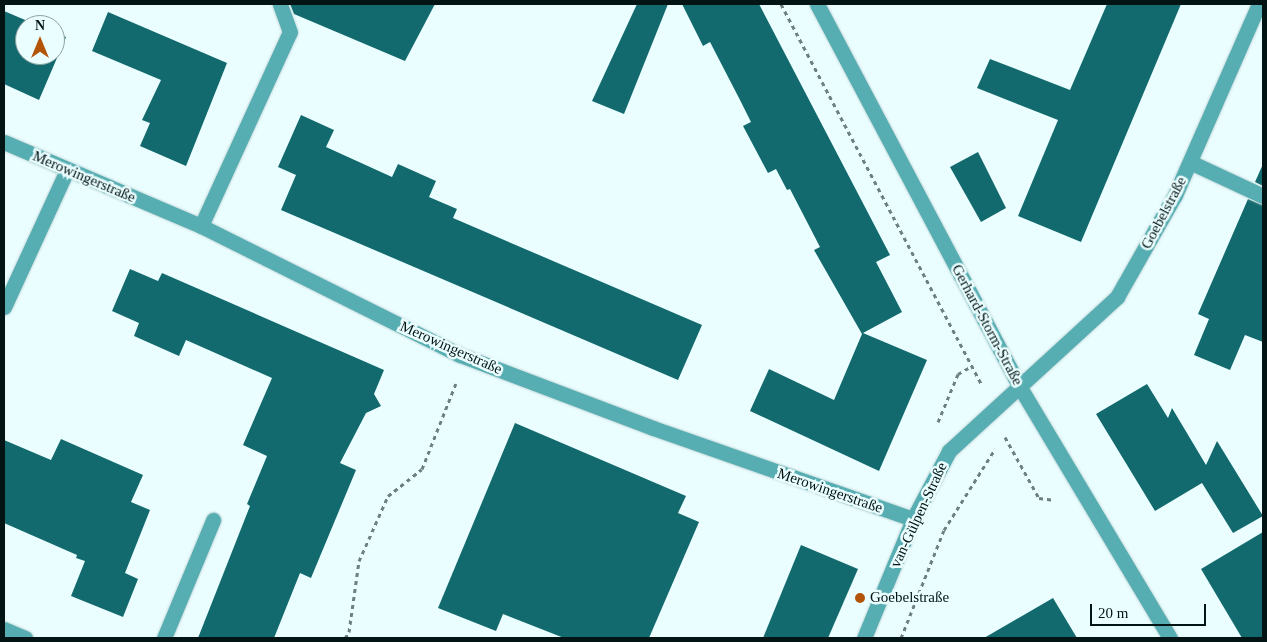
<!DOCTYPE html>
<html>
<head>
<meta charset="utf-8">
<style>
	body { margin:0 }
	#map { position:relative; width:1267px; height:642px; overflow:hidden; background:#ebfeff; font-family:Georgia,serif }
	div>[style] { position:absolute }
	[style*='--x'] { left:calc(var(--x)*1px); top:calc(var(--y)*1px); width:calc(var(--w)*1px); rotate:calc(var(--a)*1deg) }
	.building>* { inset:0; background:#136a6e }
	.path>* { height:3px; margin-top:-1.5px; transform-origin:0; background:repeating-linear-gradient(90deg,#6d7f80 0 4px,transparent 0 8px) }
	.roads { filter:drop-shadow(0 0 1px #c6d9da) drop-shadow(0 0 1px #c6d9da) }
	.lane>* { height:15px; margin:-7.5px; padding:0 7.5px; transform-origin:7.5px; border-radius:7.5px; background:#57aeb2 }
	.street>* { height:15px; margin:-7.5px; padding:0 7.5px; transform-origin:7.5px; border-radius:7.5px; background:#57aeb2 }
	.dots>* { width:14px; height:14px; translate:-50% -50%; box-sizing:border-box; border:2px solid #ebfeff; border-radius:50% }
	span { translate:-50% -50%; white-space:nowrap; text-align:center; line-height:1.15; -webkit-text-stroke:5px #ebfeff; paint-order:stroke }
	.street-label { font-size:15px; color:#031415 }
	.poi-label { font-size:15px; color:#031415 }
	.left { translate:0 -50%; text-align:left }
	.frame { position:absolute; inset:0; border:5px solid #031415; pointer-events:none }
	.north { position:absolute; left:15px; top:15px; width:50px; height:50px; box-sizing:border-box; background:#ebfeff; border:1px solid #8ea0a1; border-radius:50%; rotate:0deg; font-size:14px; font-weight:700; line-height:20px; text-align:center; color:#031415 }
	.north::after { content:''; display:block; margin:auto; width:18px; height:22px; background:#b35408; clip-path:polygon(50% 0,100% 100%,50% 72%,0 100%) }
	.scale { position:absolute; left:1090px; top:604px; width:116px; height:22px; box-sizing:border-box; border:2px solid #031415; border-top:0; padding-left:6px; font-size:15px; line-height:18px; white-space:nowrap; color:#031415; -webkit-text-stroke:4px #ebfeff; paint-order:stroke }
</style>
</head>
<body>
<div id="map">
	<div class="building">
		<div style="clip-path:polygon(290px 4px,435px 4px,405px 61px,294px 14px)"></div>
		<div style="clip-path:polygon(637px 4px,668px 4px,624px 114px,592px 101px)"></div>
		<div style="clip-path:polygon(682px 4px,759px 4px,890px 255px,876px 262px,902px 312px,863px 333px,927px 360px,879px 471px,750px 411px,769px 369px,834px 400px,862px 334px,814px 250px,820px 247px,790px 189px,787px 190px,776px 169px,768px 173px,743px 126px,751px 122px,740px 100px,710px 42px,703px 46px)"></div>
		<div style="clip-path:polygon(1107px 4px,1181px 4px,1081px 242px,1018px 216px,1058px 120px,977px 88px,990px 59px,1070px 90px)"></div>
		<div style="clip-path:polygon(4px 11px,37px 25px,25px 25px,25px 55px,55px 55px,55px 33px,66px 37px,39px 100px,4px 84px)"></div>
		<div style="clip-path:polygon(108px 12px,227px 63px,186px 166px,140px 146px,150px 123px,142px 120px,161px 80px,92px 51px)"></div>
		<div style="clip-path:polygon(301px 115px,334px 130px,326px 147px,392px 177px,398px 164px,436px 181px,429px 197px,457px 209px,453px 218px,702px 325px,678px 380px,281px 210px,296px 175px,278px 167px)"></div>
		<div style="clip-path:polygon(978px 152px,1006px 208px,981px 222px,950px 167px)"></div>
		<div style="clip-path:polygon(1263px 164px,1263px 186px,1255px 182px)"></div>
		<div style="clip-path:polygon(1248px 199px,1263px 205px,1263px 342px,1245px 335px,1230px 370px,1194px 355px,1209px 319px,1198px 314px)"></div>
		<div style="clip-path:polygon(130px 269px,158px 281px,162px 273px,384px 370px,374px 394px,381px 406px,366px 413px,340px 463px,356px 470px,311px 578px,300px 573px,274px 638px,198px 638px,250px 506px,247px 504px,267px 456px,243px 445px,272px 378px,186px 340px,179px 356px,134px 336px,139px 323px,112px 311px)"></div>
		<div style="clip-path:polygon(1147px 384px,1168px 418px,1172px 408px,1206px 465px,1217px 441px,1263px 516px,1233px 533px,1202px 483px,1155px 511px,1096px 414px)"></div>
		<div style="clip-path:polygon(515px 423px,686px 496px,678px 513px,699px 522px,649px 638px,564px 638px,503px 614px,496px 631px,438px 608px)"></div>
		<div style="clip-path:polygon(61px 439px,143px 475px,131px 502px,150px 510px,125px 573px,138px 579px,123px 617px,71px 596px,85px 561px,76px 558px,77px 555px,4px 523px,4px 440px,51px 460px)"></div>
		<div style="clip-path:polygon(1263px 532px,1263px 638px,1242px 638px,1201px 569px)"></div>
		<div style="clip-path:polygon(801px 545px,858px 569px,828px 638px,763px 638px)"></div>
		<div style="clip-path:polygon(1053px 598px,1077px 638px,984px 638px)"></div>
	</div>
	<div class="path">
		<div style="--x:781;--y:4;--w:429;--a:62.2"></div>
		<div style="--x:938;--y:422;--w:52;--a:-67.4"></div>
		<div style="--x:958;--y:374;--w:16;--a:-30"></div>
		<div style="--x:1005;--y:437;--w:70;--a:60.9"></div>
		<div style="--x:1039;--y:498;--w:16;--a:7"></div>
		<div style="--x:345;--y:638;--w:7;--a:-56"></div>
		<div style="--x:349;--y:632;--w:72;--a:-82"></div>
		<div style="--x:359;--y:561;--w:71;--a:-66"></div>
		<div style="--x:388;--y:496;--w:43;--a:-38.5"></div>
		<div style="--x:422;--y:469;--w:92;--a:-68.4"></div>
		<div style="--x:901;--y:638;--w:116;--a:-68.3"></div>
		<div style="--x:944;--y:530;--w:96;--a:-57.8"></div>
	</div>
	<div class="roads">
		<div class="lane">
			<div style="--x:1190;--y:162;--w:81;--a:25"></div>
			<div style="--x:201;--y:226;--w:213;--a:-65.4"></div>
			<div style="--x:290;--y:32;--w:30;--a:-110"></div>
		</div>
		<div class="street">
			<div style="--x:817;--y:4;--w:436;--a:62.1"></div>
			<div style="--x:1021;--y:389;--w:290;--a:59.1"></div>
			<div style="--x:4;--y:142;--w:214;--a:23.1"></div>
			<div style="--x:201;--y:226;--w:289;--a:26.5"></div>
			<div style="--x:460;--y:355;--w:206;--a:20.7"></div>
			<div style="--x:653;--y:428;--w:275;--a:19.3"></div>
			<div style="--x:4;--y:307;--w:151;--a:-65.3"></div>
			<div style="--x:4;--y:629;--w:23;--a:23"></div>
			<div style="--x:164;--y:638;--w:128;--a:-67.4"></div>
			<div style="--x:864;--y:638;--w:129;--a:-67.6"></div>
			<div style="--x:913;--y:519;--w:77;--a:-62.1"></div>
			<div style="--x:949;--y:451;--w:228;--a:-42.5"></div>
			<div style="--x:1117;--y:297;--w:117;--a:-60.4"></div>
			<div style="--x:1175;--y:195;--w:209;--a:-66.3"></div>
		</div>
	</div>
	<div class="dots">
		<div style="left:860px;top:598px;background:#b35408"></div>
	</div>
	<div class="street-label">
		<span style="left:84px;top:177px;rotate:23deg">Merowingerstraße</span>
		<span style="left:1164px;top:213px;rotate:-62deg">Goebelstraße</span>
		<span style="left:987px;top:325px;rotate:62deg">Gerhard-Storm-Straße</span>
		<span style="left:451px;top:348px;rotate:24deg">Merowingerstraße</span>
		<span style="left:830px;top:491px;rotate:19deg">Merowingerstraße</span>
		<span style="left:919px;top:515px;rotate:-65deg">van-Gülpen-Straße</span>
	</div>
	<div class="poi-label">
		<span class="left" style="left:870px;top:598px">Goebelstraße</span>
	</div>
	<div class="frame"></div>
	<div class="north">N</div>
	<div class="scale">20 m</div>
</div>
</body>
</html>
